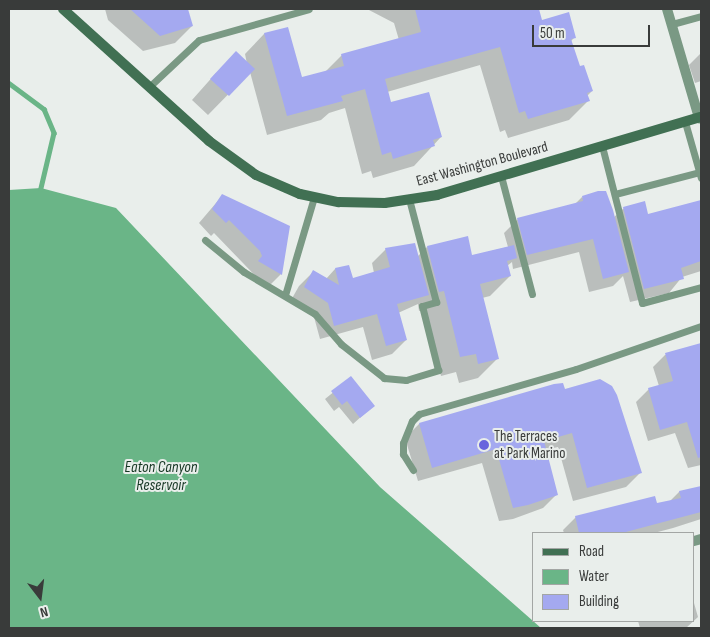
<!DOCTYPE html>
<html>
<head>
<meta charset="utf-8">
<style>
	body { margin:0 }
	#map { position:relative; width:710px; height:637px; overflow:hidden; background:#e9eeeb; font-family:"Sofia Sans Condensed",sans-serif }
	div>[style] { position:absolute }
	[style*='--x'] { left:calc(var(--x)*1px); top:calc(var(--y)*1px); width:calc(var(--w)*1px); rotate:calc(var(--a)*1deg) }
	.water>* { inset:0; background:#6ab587 }
	.shadow>* { inset:0; background:#0003 }
	.stream>* { height:4.5px; margin:-2.25px; padding:0 2.25px; transform-origin:2.25px; border-radius:2.25px; background:#6ab587 }
	.building>* { inset:0; background:#a4a9f0 }
	.service>* { height:7px; margin:-3.5px; padding:0 3.5px; transform-origin:3.5px; border-radius:3.5px; background:#7a9984 }
	.minor>* { height:10px; margin:-5px; padding:0 5px; transform-origin:5px; border-radius:5px; background:#7a9984 }
	.secondary>* { height:10px; margin:-5px; padding:0 5px; transform-origin:5px; border-radius:5px; background:#417053 }
	.dots>* { width:14px; height:14px; translate:-50% -50%; box-sizing:border-box; border:2px solid #e9eeeb; border-radius:50% }
	span { translate:-50% -50%; white-space:nowrap; text-align:center; line-height:1.15; -webkit-text-stroke:4px #e9eeeb; paint-order:stroke }
	.street-label { font-size:15px; color:#393b3a }
	.poi-label { font-size:15px; color:#393b3a }
	.left { translate:0 -50%; text-align:left }
	.water-label { font-size:16px; color:#153623; font-style:italic }
	.frame { position:absolute; inset:0; border:10px solid #393b3a; pointer-events:none }
	.legend { position:absolute; left:532px; top:532px; width:162px; height:90px; box-sizing:border-box; background:#e9eeeb; border:1px solid #a3a6a4; margin:0; padding:6px 9px; list-style:none; font-size:15px; color:#393b3a }
	.legend li { display:flex; align-items:center; gap:10px; height:25px }
	.legend b { width:25px; border:1px solid #a3a6a4 }
	.north { position:absolute; left:15px; top:572px; width:50px; height:50px; -webkit-text-stroke:4px #e9eeeb; paint-order:stroke; rotate:165deg; font-size:14px; font-weight:700; line-height:20px; text-align:center; color:#393b3a }
	.north::after { content:''; display:block; margin:auto; width:18px; height:22px; background:#393b3a; clip-path:polygon(50% 0,100% 100%,50% 72%,0 100%) }
	.scale { position:absolute; left:532px; top:25px; width:118px; height:22px; box-sizing:border-box; border:2px solid #393b3a; border-top:0; padding-left:6px; font-size:15px; line-height:18px; white-space:nowrap; color:#393b3a; -webkit-text-stroke:4px #e9eeeb; paint-order:stroke }
</style>
</head>
<body>
<div id="map">
	<div class="water">
		<div style="clip-path:polygon(41px 188px,116px 208px,380px 487px,541px 628px,9px 628px,9px 190px)"></div>
	</div>
	<div class="shadow">
		<div style="clip-path:polygon(105px 9px,187px 9px,192px 26px,175px 43px,143px 51px,108px 20px)"></div>
		<div style="clip-path:polygon(367px 9px,521px 9px,519px 15px,541px 21px,575px 37px,571px 41px,579px 68px,592px 91px,587px 96px,588px 101px,569px 120px,508px 138px,505px 130px,500px 132px,480px 65px,387px 92px,390px 103px,441px 137px,414px 166px,373px 178px,371px 171px,362px 174px,345px 108px,329px 113px,321px 120px,267px 135px,250px 72px,208px 115px,192px 100px,216px 73px,247px 64px,245px 54px,264px 34px,287px 28px,301px 79px,325px 72px,342px 55px,399px 40px,394px 23px)"></div>
		<div style="clip-path:polygon(701px 53px,701px 81px,695px 83px,689px 65px)"></div>
		<div style="clip-path:polygon(222px 196px,281px 274px,267px 288px,214px 233px,211px 236px,199px 223px)"></div>
		<div style="clip-path:polygon(582px 197px,612px 219px,624px 208px,647px 215px,701px 201px,701px 271px,682px 277px,669px 293px,630px 302px,623px 276px,613px 286px,589px 292px,579px 252px,513px 269px,512px 262px,507px 266px,510px 276px,490px 296px,482px 298px,497px 359px,478px 378px,459px 383px,456px 372px,441px 376px,424px 310px,419px 311px,418px 304px,398px 313px,406px 340px,392px 354px,372px 360px,363px 327px,320px 339px,314px 317px,290px 302px,299px 286px,313px 272px,326px 279px,335px 269px,348px 266px,352px 279px,374px 273px,372px 263px,386px 249px,417px 257px,427px 247px,471px 256px,508px 247px,504px 233px,518px 219px,575px 204px)"></div>
		<div style="clip-path:polygon(701px 344px,701px 465px,688px 468px,675px 433px,648px 441px,636px 402px,649px 389px,659px 386px,653px 367px,665px 355px)"></div>
		<div style="clip-path:polygon(351px 378px,373px 406px,353px 424px,339px 407px,334px 411px,325px 399px)"></div>
		<div style="clip-path:polygon(554px 385px,564px 391px,640px 473px,626px 487px,573px 501px,558px 447px,545px 450px,557px 494px,543px 508px,513px 519px,499px 521px,482px 463px,418px 481px,405px 438px,419px 424px)"></div>
		<div style="clip-path:polygon(701px 487px,701px 519px,673px 528px,654px 533px,564px 533px,563px 530px,576px 517px,669px 502px,679px 492px)"></div>
		<div style="clip-path:polygon(694px 603px,698px 617px,686px 628px,640px 628px,638px 621px,694px 621px)"></div>
	</div>
	<div class="stream">
		<div style="--x:9;--y:83;--w:44;--a:36.6"></div>
		<div style="--x:44;--y:109;--w:26;--a:67"></div>
		<div style="--x:54;--y:133;--w:57;--a:103.3"></div>
	</div>
	<div class="building">
		<div style="clip-path:polygon(130px 9px,188px 9px,193px 26px,160px 36px)"></div>
		<div style="clip-path:polygon(415px 9px,539px 9px,542px 20px,569px 12px,576px 38px,571px 39px,580px 66px,584px 65px,593px 91px,587px 93px,590px 101px,528px 119px,525px 111px,519px 113px,500px 47px,385px 79px,391px 102px,429px 92px,442px 137px,433px 140px,435px 146px,393px 159px,391px 152px,382px 155px,365px 89px,341px 96px,343px 101px,287px 116px,264px 33px,288px 27px,302px 77px,344px 66px,341px 54px,421px 32px)"></div>
		<div style="clip-path:polygon(236px 51px,255px 69px,229px 96px,210px 79px)"></div>
		<div style="clip-path:polygon(598px 191px,606px 191px,613px 210px,629px 272px,603px 279px,593px 239px,527px 255px,517px 218px,583px 201px,582px 196px)"></div>
		<div style="clip-path:polygon(222px 194px,290px 226px,282px 275px,258px 261px,262px 256px,260px 251px,229px 220px,226px 223px,212px 209px)"></div>
		<div style="clip-path:polygon(701px 200px,701px 261px,681px 268px,684px 279px,644px 289px,623px 207px,645px 201px,648px 214px)"></div>
		<div style="clip-path:polygon(468px 236px,472px 255px,514px 245px,517px 258px,507px 261px,511px 276px,480px 284px,499px 359px,478px 364px,476px 354px,460px 357px,444px 291px,439px 292px,427px 246px)"></div>
		<div style="clip-path:polygon(415px 243px,429px 295px,397px 304px,407px 340px,386px 346px,377px 314px,334px 326px,328px 303px,304px 287px,313px 270px,339px 285px,335px 268px,349px 265px,353px 278px,390px 267px,385px 248px)"></div>
		<div style="clip-path:polygon(701px 343px,701px 457px,698px 458px,687px 422px,660px 430px,648px 388px,673px 381px,665px 353px)"></div>
		<div style="clip-path:polygon(351px 376px,375px 406px,360px 418px,347px 401px,342px 405px,331px 391px)"></div>
		<div style="clip-path:polygon(600px 379px,612px 386px,617px 395px,642px 473px,587px 488px,572px 433px,544px 441px,558px 495px,528px 505px,513px 508px,496px 449px,432px 468px,419px 423px,554px 384px,563px 383px,565px 389px)"></div>
		<div style="clip-path:polygon(701px 486px,701px 512px,622px 533px,579px 533px,575px 516px,655px 496px,657px 503px,681px 498px,679px 491px)"></div>
	</div>
	<div class="service">
		<div style="--x:672;--y:24;--w:30;--a:-15"></div>
		<div style="--x:150;--y:86;--w:67;--a:-43.2"></div>
		<div style="--x:199;--y:40;--w:114;--a:-15.7"></div>
		<div style="--x:685;--y:122;--w:58;--a:74.1"></div>
		<div style="--x:602;--y:146;--w:162;--a:75.7"></div>
		<div style="--x:642;--y:303;--w:61;--a:-15.2"></div>
		<div style="--x:501;--y:176;--w:122;--a:75.3"></div>
		<div style="--x:615;--y:194;--w:88;--a:-14.5"></div>
		<div style="--x:205;--y:240;--w:50;--a:39.4"></div>
		<div style="--x:244;--y:272;--w:82;--a:30.6"></div>
		<div style="--x:315;--y:314;--w:40;--a:49"></div>
		<div style="--x:341;--y:344;--w:55;--a:38.3"></div>
		<div style="--x:384;--y:378;--w:22;--a:5"></div>
		<div style="--x:406;--y:380;--w:34;--a:-17"></div>
		<div style="--x:438;--y:370;--w:66;--a:-104"></div>
		<div style="--x:422;--y:306;--w:15;--a:-16"></div>
		<div style="--x:436;--y:302;--w:106;--a:-104.7"></div>
		<div style="--x:285;--y:295;--w:102;--a:-73.5"></div>
		<div style="--x:413;--y:470;--w:19;--a:-122"></div>
		<div style="--x:403;--y:454;--w:11;--a:-90"></div>
		<div style="--x:403;--y:443;--w:24;--a:-68"></div>
		<div style="--x:412;--y:421;--w:10;--a:-45"></div>
		<div style="--x:419;--y:414;--w:163;--a:-16"></div>
		<div style="--x:576;--y:369;--w:132;--a:-19"></div>
	</div>
	<div class="minor">
		<div style="--x:667;--y:9;--w:114;--a:73.6"></div>
		<div style="--x:694;--y:541;--w:7;--a:-16"></div>
	</div>
	<div class="secondary">
		<div style="--x:63;--y:9;--w:197;--a:42.1"></div>
		<div style="--x:209;--y:141;--w:58;--a:35.9"></div>
		<div style="--x:256;--y:175;--w:48;--a:23.4"></div>
		<div style="--x:300;--y:194;--w:40;--a:12"></div>
		<div style="--x:339;--y:202;--w:46;--a:1.2"></div>
		<div style="--x:385;--y:203;--w:53;--a:-8.7"></div>
		<div style="--x:437;--y:195;--w:275;--a:-16.5"></div>
	</div>
	<div class="dots">
		<div style="left:484px;top:445px;background:#6863dd"></div>
	</div>
	<div class="street-label">
		<span style="left:482px;top:164px;rotate:-15deg">East Washington Boulevard</span>
	</div>
	<div class="poi-label">
		<span class="left" style="left:494px;top:445px">The Terraces<br>at Park Marino</span>
	</div>
	<div class="water-label">
		<span style="left:161px;top:477px">Eaton Canyon<br>Reservoir</span>
	</div>
	<div class="frame"></div>
	<ul class="legend">
	<li><b style="height:6px;background:#417053"></b>Road</li>
	<li><b style="height:14px;background:#6ab587"></b>Water</li>
	<li><b style="height:14px;background:#a4a9f0"></b>Building</li>
	</ul>
	<div class="north">N</div>
	<div class="scale">50 m</div>
</div>
</body>
</html>
